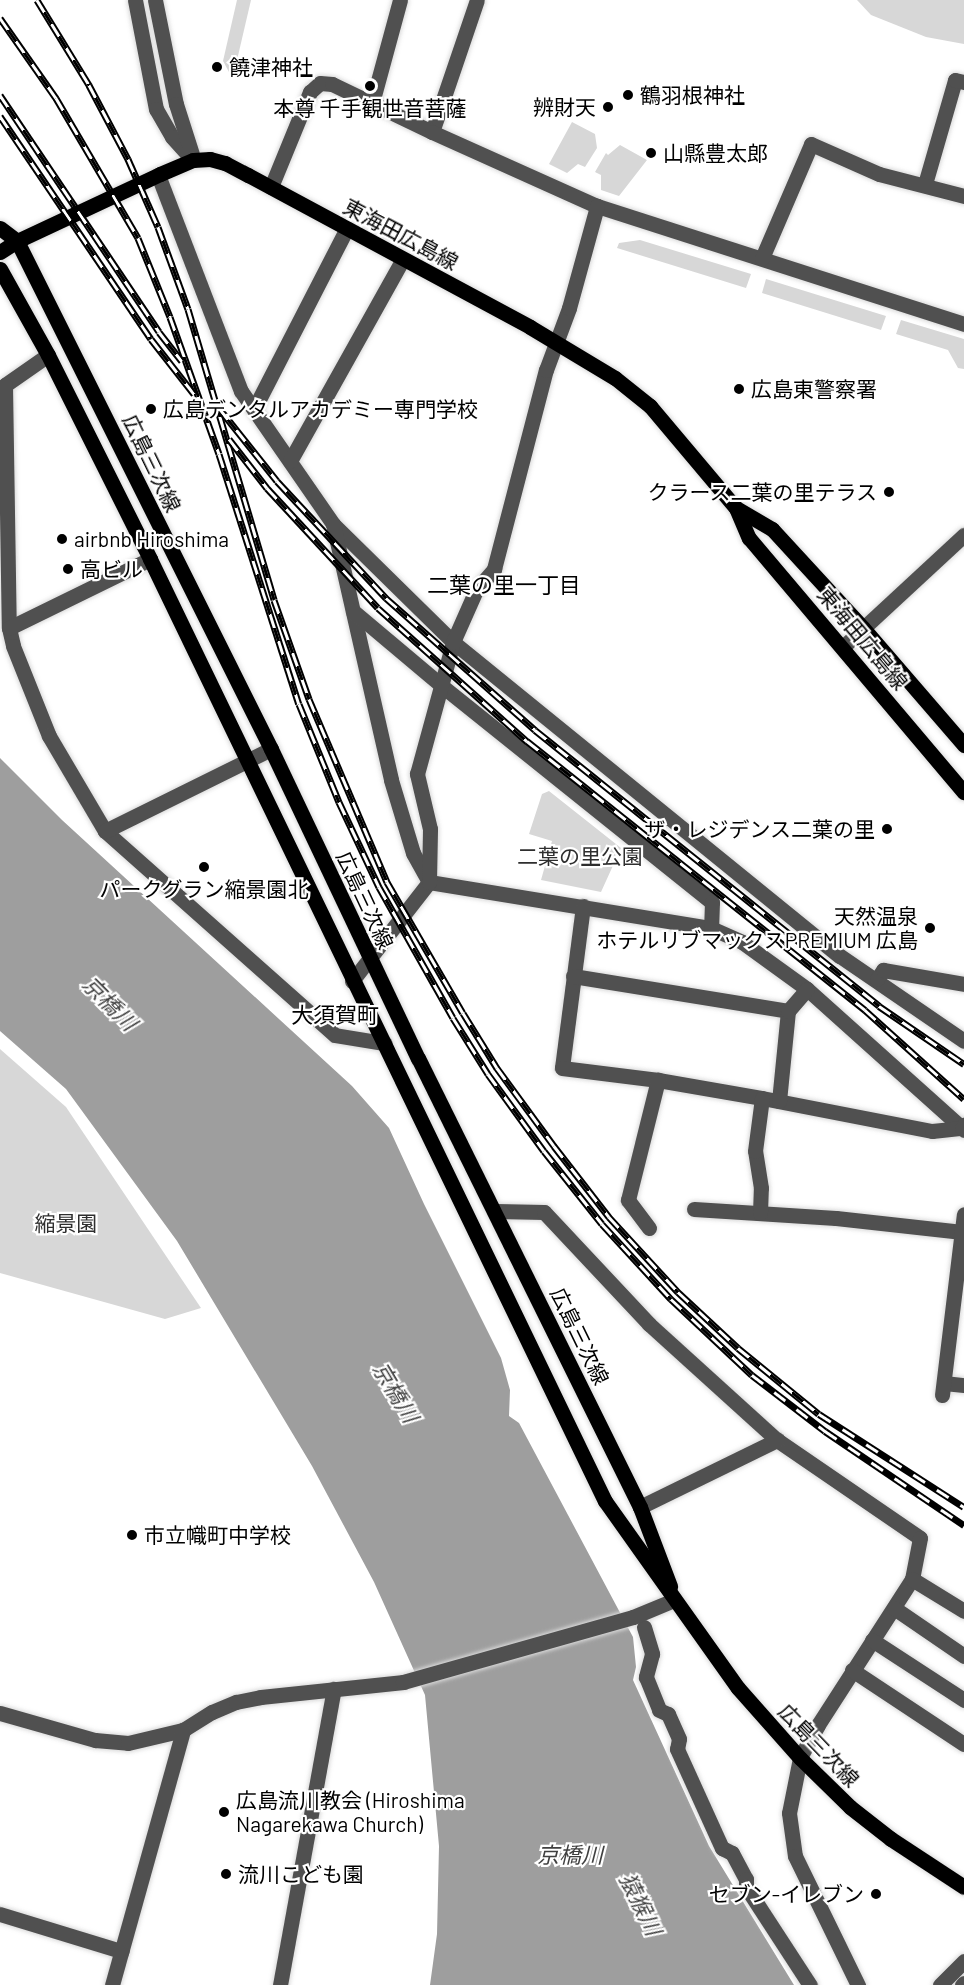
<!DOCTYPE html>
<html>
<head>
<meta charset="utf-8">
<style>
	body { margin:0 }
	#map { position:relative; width:964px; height:1985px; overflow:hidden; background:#fff; font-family:Barlow,"Noto Sans JP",sans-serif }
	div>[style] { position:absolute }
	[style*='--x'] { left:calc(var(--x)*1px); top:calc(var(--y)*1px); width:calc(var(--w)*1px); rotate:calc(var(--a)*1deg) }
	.green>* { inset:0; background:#d7d7d7 }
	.water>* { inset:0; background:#9e9e9e }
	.roads { filter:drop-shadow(0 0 2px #dbdbdb) drop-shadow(0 0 2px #dbdbdb) }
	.minor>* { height:15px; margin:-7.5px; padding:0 7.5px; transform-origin:7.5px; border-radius:7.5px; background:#505050 }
	.major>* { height:15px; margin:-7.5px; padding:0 7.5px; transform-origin:7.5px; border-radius:7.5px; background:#000 }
	.rail>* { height:7px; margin-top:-3.5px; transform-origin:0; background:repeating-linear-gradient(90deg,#fff 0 14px,#000 0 28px); box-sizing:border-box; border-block:2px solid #000 }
	.dots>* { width:16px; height:16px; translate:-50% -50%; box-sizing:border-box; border:3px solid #fff; border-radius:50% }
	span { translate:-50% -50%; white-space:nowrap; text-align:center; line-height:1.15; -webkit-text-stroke:4.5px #fff; paint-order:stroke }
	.poi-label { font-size:21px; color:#000 }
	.left { translate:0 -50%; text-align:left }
	.right { translate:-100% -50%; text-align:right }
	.street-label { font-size:21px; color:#000 }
	.park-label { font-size:21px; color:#2e2e2e }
	.neighbourhood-label { font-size:22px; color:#000 }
	.water-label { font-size:22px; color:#3f3f3f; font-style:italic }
</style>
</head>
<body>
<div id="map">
	<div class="green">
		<div style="clip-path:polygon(237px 0,251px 0,234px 73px,229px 72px,223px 61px)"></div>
		<div style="clip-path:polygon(857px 0,964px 0,964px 44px,926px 37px,871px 15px)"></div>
		<div style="clip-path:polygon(572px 122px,595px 134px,597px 148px,585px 167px,578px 164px,567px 173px,549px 164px)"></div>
		<div style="clip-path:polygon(620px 145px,647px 160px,619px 196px,601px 190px,601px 175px,595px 172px,606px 153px,608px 155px)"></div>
		<div style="clip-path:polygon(640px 240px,751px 274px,746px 288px,617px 248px,619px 243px)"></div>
		<div style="clip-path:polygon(766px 279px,886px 316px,881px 330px,762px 293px)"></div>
		<div style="clip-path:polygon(901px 320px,964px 339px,964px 369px,958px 368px,948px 350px,896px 334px)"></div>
		<div style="clip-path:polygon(549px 791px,621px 848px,601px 892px,541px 880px,552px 841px,529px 834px,542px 794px)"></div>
		<div style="clip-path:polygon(0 1049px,66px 1107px,201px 1308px,165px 1319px,0 1273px)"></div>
	</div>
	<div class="water">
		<div style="clip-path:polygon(0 758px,62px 820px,352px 1086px,389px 1128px,424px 1204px,501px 1358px,510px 1390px,509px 1416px,519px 1423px,633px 1637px,636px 1667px,633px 1680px,709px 1846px,794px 1985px,430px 1985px,437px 1934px,439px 1846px,425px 1695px,374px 1582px,312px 1466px,177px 1241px,66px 1089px,0 1031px)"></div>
	</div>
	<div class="roads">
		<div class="minor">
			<div style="--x:135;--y:0;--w:111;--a:79.1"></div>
			<div style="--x:156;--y:109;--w:32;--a:60"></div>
			<div style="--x:172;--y:137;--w:31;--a:48"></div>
			<div style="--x:155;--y:0;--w:106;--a:78.6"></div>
			<div style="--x:176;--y:104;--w:52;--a:72.3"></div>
			<div style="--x:372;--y:103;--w:107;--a:-74.8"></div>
			<div style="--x:432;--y:132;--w:139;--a:-71.2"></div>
			<div style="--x:158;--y:175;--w:231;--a:69"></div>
			<div style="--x:241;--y:391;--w:162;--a:55.3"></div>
			<div style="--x:333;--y:524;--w:168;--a:44.5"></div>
			<div style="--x:453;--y:642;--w:498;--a:39.1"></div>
			<div style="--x:840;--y:956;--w:150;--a:34.4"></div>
			<div style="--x:925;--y:184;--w:108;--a:-73.9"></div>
			<div style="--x:955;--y:80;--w:9;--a:13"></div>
			<div style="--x:271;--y:187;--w:103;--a:-67.7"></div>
			<div style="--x:310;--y:92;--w:13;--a:-42"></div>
			<div style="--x:320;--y:83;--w:12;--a:5"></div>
			<div style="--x:332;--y:84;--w:111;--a:25.6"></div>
			<div style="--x:432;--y:132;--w:181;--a:24.2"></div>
			<div style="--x:597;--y:206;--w:386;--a:17.8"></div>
			<div style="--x:762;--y:258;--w:124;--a:-66.7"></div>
			<div style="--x:811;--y:144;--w:74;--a:23.8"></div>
			<div style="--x:879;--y:174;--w:88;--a:14.5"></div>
			<div style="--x:48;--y:355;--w:52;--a:145.1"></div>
			<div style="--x:5;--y:385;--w:243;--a:89.1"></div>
			<div style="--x:9;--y:628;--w:18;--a:77"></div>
			<div style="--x:13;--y:646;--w:97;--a:68.2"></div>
			<div style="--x:49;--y:736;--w:110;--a:59.5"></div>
			<div style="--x:105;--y:831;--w:307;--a:41.6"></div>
			<div style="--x:335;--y:1035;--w:50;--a:9.3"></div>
			<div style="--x:254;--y:409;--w:203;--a:-62.8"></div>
			<div style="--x:290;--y:461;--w:231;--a:-60.8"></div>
			<div style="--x:333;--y:524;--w:262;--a:77.2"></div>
			<div style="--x:391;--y:780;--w:76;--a:73.2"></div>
			<div style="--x:413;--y:853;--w:33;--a:61"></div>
			<div style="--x:429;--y:882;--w:286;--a:9.3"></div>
			<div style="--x:711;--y:928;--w:34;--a:24"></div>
			<div style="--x:742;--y:942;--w:80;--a:35.9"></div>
			<div style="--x:807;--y:989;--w:211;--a:41.9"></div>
			<div style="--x:353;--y:611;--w:116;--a:40.1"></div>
			<div style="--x:442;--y:686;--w:346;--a:38.7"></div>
			<div style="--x:712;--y:902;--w:26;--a:92"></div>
			<div style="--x:9;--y:628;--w:157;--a:-26.1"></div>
			<div style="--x:843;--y:647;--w:165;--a:-42.8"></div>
			<div style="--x:105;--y:831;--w:185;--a:-26.3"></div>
			<div style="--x:583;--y:906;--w:163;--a:97.4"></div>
			<div style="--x:562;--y:1068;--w:97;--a:7.1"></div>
			<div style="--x:658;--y:1080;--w:106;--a:9.8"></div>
			<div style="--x:762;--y:1098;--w:173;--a:11"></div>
			<div style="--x:932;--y:1131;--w:30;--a:-6"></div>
			<div style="--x:962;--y:1128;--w:4;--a:-56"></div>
			<div style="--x:573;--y:976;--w:218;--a:9.2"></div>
			<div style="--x:877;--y:979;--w:11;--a:-56"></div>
			<div style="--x:883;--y:970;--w:82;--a:9.8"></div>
			<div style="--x:352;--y:981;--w:125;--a:-52.1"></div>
			<div style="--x:429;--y:882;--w:53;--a:-88.9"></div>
			<div style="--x:430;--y:829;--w:57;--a:-103.3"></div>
			<div style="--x:417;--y:774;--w:137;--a:-74.7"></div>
			<div style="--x:453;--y:642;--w:57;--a:-66.1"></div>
			<div style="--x:476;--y:590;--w:28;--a:-49"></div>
			<div style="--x:494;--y:569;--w:206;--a:-75.4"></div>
			<div style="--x:546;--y:370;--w:66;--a:-69.6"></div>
			<div style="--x:569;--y:308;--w:106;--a:-74.6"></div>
			<div style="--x:779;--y:1101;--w:90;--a:-84.3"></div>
			<div style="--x:788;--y:1011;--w:29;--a:-49"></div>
			<div style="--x:694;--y:1209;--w:142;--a:3.6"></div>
			<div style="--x:836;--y:1218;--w:127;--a:6.3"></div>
			<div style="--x:496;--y:1211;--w:48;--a:1.2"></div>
			<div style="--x:544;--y:1212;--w:154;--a:46.8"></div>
			<div style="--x:649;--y:1324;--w:173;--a:42.2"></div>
			<div style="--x:777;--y:1440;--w:173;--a:34.4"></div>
			<div style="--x:920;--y:1538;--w:42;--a:101"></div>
			<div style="--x:912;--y:1579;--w:174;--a:122.8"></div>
			<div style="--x:818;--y:1725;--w:38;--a:119"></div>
			<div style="--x:800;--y:1758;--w:56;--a:101.3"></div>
			<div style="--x:789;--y:1813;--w:43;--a:82.1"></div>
			<div style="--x:795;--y:1856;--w:144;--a:64"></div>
			<div style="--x:760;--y:1213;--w:25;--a:-88"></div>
			<div style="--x:761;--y:1188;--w:37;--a:-99"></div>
			<div style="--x:755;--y:1151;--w:53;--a:-82.5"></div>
			<div style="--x:649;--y:1228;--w:35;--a:-127"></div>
			<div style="--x:628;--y:1200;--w:124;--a:-76"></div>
			<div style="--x:944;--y:1383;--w:20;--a:6"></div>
			<div style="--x:942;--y:1395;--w:182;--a:-83.1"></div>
			<div style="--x:640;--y:1507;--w:153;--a:-26.1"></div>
			<div style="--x:912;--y:1579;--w:61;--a:31.6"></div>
			<div style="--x:894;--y:1608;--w:85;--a:34.4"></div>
			<div style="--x:644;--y:1627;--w:28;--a:73"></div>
			<div style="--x:652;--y:1654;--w:24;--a:105"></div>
			<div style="--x:646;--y:1677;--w:35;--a:68"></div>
			<div style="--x:659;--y:1710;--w:10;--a:24"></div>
			<div style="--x:668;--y:1714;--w:27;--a:66"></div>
			<div style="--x:679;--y:1739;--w:10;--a:101"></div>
			<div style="--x:677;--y:1749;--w:109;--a:65.6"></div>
			<div style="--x:722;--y:1848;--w:11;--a:27"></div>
			<div style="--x:732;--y:1853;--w:30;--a:62"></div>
			<div style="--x:746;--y:1879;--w:8;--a:90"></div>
			<div style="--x:746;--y:1887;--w:117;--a:56.9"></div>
			<div style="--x:872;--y:1640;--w:110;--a:33.1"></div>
			<div style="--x:852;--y:1670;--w:134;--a:33.5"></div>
			<div style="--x:0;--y:1713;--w:99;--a:15.9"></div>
			<div style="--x:95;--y:1740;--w:33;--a:5"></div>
			<div style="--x:128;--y:1743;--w:57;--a:-13.3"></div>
			<div style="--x:183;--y:1730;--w:34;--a:-32"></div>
			<div style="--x:212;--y:1712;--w:26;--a:-23"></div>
			<div style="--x:236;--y:1702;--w:25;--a:-11"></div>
			<div style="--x:261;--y:1697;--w:143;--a:-6"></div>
			<div style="--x:403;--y:1682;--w:239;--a:-15.8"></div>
			<div style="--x:633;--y:1617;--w:44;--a:-22.5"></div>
			<div style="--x:0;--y:1914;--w:127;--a:17"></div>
			<div style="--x:112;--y:1985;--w:265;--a:-74.4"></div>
			<div style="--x:280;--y:1985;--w:301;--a:-79.7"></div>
			<div style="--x:940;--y:1985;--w:34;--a:-45"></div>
			<div style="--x:962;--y:1985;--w:3;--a:-45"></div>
		</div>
		<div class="major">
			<div style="--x:0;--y:228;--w:21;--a:37"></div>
			<div style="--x:17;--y:241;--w:568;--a:63.43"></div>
			<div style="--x:271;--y:749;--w:342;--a:64.6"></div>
			<div style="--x:418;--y:1058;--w:501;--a:63.69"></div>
			<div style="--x:640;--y:1507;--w:85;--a:69.2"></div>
			<div style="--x:0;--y:252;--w:20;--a:-33"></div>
			<div style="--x:17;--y:241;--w:158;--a:-25.1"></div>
			<div style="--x:160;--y:174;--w:36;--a:-23"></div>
			<div style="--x:193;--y:160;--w:17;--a:-3"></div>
			<div style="--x:210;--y:159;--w:16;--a:15"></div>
			<div style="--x:225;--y:163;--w:26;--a:28"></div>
			<div style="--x:248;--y:175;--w:320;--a:28.3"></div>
			<div style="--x:530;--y:327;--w:99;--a:31"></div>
			<div style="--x:615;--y:378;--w:45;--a:38.7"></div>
			<div style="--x:650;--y:406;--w:133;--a:49.9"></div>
			<div style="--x:736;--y:508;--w:33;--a:67"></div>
			<div style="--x:749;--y:538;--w:333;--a:49.8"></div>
			<div style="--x:0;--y:269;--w:98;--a:60.8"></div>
			<div style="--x:48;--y:355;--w:228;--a:63.4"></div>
			<div style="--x:150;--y:559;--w:1046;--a:64.22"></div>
			<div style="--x:605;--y:1501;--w:229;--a:54.6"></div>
			<div style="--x:738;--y:1688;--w:94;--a:48.5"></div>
			<div style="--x:800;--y:1758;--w:70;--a:44.4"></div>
			<div style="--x:850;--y:1807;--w:52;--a:38"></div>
			<div style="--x:891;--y:1839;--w:87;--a:33.3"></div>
			<div style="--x:736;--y:508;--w:42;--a:30.3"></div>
			<div style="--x:772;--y:529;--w:134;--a:47.4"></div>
			<div style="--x:863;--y:628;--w:155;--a:49.2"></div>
		</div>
	</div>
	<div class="rail">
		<div style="--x:37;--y:0;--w:100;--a:58.5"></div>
		<div style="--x:89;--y:85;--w:84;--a:62.2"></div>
		<div style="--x:128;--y:159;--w:74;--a:66.2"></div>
		<div style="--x:158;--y:227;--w:87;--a:69.9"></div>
		<div style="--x:188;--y:309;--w:303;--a:73.5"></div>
		<div style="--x:274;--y:600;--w:105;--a:70.5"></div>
		<div style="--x:309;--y:699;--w:199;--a:66.9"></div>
		<div style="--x:387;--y:882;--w:151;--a:59.9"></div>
		<div style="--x:463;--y:1013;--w:65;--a:58.3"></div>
		<div style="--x:497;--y:1068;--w:97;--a:53.8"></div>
		<div style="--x:554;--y:1146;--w:90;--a:52.2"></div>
		<div style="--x:609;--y:1217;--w:102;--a:47.4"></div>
		<div style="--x:678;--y:1292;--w:82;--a:43"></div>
		<div style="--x:738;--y:1348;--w:104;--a:39.2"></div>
		<div style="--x:819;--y:1414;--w:172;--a:32.7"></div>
		<div style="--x:0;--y:18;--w:98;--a:55"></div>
		<div style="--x:56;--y:98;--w:162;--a:59.6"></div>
		<div style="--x:138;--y:238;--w:85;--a:67.9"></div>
		<div style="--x:170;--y:317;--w:145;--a:70.3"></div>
		<div style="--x:219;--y:454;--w:262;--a:72.3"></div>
		<div style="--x:299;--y:704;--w:106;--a:67.8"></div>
		<div style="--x:339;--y:802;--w:94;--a:64.8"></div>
		<div style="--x:379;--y:887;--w:150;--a:60.5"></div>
		<div style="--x:453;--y:1018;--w:66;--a:58"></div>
		<div style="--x:488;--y:1074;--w:95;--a:54"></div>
		<div style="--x:544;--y:1151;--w:93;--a:51.5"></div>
		<div style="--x:602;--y:1224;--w:102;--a:47.4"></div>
		<div style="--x:671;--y:1299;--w:111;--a:43.2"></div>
		<div style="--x:752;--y:1375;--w:92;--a:37.5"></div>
		<div style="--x:825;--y:1431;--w:168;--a:34.1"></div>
		<div style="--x:0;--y:95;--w:285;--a:56.1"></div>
		<div style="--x:159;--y:332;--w:37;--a:52"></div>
		<div style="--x:0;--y:116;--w:269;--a:55.9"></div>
		<div style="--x:151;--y:339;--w:70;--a:52"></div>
		<div style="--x:219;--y:408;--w:93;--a:51.5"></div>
		<div style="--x:277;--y:481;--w:160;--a:47"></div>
		<div style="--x:386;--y:598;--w:199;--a:41.5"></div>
		<div style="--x:535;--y:730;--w:441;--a:38.7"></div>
		<div style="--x:879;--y:1006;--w:103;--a:34.3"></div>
		<div style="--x:229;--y:439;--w:62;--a:52.2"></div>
		<div style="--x:267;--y:488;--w:163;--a:47.2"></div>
		<div style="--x:378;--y:608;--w:200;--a:41.8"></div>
		<div style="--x:527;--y:741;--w:432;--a:38.5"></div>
		<div style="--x:865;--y:1010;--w:133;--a:42"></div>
	</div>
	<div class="dots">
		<div style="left:217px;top:67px;background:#000"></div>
		<div style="left:370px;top:86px;background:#000"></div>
		<div style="left:628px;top:95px;background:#000"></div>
		<div style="left:608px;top:107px;background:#000"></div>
		<div style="left:651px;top:153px;background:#000"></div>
		<div style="left:739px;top:389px;background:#000"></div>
		<div style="left:151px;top:409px;background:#000"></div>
		<div style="left:889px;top:492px;background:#000"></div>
		<div style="left:62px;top:539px;background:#000"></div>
		<div style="left:68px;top:569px;background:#000"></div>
		<div style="left:887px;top:829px;background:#000"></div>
		<div style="left:204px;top:867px;background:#000"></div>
		<div style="left:930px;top:928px;background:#000"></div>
		<div style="left:132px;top:1535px;background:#000"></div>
		<div style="left:224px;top:1812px;background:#000"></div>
		<div style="left:226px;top:1874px;background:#000"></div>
		<div style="left:876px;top:1894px;background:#000"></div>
	</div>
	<div class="poi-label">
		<span class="left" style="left:229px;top:67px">饒津神社</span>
		<span class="left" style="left:640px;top:95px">鶴羽根神社</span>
		<span class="right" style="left:596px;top:107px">辨財天</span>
		<span style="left:370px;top:108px">本尊 千手観世音菩薩</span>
		<span class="left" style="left:663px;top:153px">山縣豊太郎</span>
		<span class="left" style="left:751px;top:389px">広島東警察署</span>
		<span class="left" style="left:163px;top:409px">広島デンタルアカデミー専門学校</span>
		<span class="right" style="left:877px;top:492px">クラース二葉の里テラス</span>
		<span class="left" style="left:74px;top:539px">airbnb Hiroshima</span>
		<span class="left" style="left:80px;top:569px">高ビル</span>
		<span class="right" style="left:875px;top:829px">ザ・レジデンス二葉の里</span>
		<span style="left:204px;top:889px">パークグラン縮景園北</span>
		<span class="right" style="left:918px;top:928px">天然温泉<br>ホテルリブマックスPREMIUM 広島</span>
		<span class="left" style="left:144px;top:1535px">市立幟町中学校</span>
		<span class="left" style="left:236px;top:1812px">広島流川教会 (Hiroshima<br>Nagarekawa Church)</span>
		<span class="left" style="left:238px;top:1874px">流川こども園</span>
		<span class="right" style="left:864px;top:1894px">セブン-イレブン</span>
	</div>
	<div class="street-label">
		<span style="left:401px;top:234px;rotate:28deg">東海田広島線</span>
		<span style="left:152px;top:463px;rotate:64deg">広島三次線</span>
		<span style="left:863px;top:638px;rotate:50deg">東海田広島線</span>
		<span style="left:365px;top:900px;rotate:65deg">広島三次線</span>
		<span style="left:580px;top:1336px;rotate:64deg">広島三次線</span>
		<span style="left:819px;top:1745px;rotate:46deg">広島三次線</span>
	</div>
	<div class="park-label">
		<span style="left:580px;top:856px">二葉の里公園</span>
		<span style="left:66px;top:1223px">縮景園</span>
	</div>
	<div class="neighbourhood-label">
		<span style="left:504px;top:585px">二葉の里一丁目</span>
		<span style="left:335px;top:1015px">大須賀町</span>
	</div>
	<div class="water-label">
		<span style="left:110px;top:1003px;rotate:45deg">京橋川</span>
		<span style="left:396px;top:1392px;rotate:59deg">京橋川</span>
		<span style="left:570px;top:1855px">京橋川</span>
		<span style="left:641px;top:1904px;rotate:64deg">猿猴川</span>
	</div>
</div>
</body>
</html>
